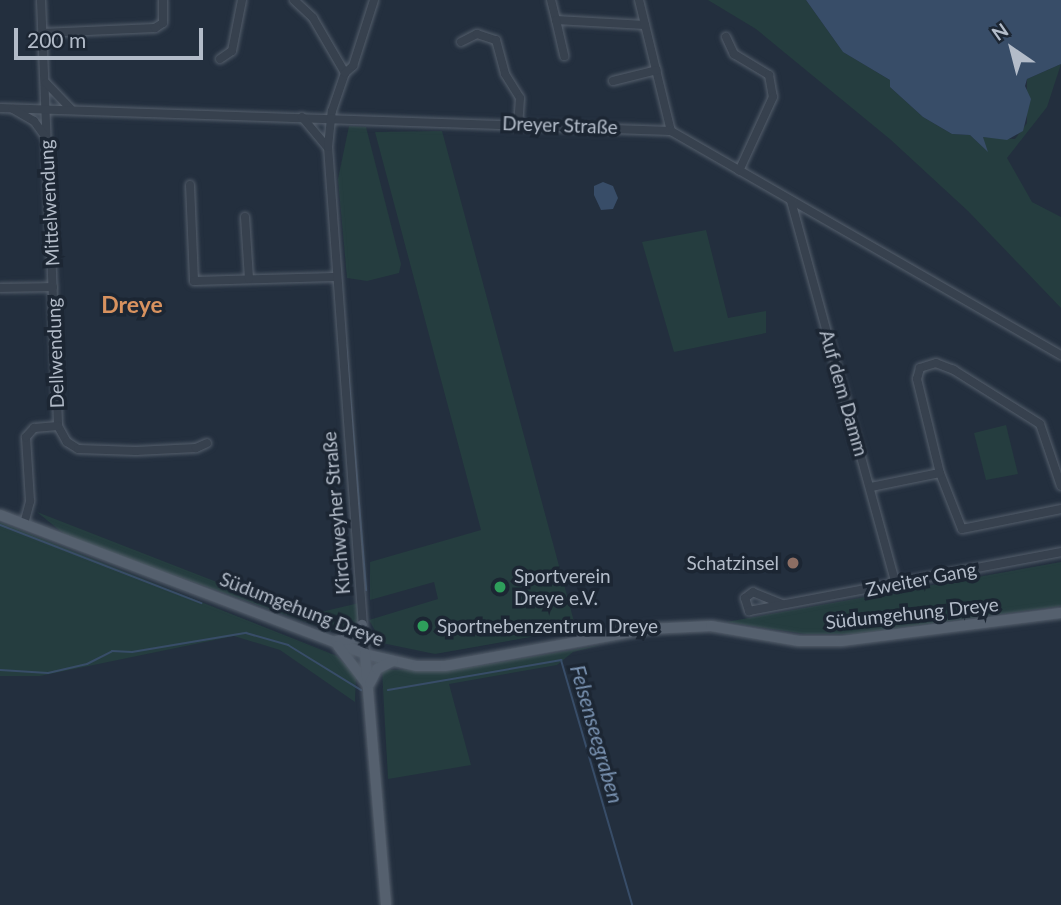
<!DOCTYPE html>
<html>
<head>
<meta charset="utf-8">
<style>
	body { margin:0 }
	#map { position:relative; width:1061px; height:905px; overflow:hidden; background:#232f3e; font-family:Lato,sans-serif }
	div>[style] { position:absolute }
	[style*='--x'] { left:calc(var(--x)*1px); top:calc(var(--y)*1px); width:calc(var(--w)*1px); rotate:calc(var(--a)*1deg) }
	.green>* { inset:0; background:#253d3f }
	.water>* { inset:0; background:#384d68 }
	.stream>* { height:2px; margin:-1px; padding:0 1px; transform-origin:1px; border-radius:1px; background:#384d68 }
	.roads { filter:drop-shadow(0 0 2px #555f6c) drop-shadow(0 0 2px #555f6c) }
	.minor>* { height:8px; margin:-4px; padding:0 4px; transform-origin:4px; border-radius:4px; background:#37414e }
	.major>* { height:10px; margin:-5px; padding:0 5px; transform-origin:5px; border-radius:5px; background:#55606e }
	.dots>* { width:19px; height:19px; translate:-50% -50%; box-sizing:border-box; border:4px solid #1c2633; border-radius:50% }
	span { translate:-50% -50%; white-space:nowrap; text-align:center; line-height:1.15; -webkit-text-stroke:7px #1c2633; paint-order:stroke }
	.street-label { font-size:19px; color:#b3bcc9 }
	.poi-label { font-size:19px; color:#b3bcc9 }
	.right { translate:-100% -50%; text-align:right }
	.left { translate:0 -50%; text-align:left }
	.water-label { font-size:21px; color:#7a93b2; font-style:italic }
	.quarter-label { font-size:23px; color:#d8925f; font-weight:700 }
	.north { position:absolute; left:977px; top:14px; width:70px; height:70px; -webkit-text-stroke:5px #1c2633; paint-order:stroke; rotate:325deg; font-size:19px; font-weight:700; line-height:28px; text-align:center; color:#b3bcc9 }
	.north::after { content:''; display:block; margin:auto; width:24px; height:32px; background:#b3bcc9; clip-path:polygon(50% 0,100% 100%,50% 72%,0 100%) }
	.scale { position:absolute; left:14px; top:28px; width:189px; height:32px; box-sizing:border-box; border:4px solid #b3bcc9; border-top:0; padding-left:9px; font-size:21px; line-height:24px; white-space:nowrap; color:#b3bcc9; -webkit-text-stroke:5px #1c2633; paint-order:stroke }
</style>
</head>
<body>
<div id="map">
	<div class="green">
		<div style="clip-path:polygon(708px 0,806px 0,843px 52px,890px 80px,890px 87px,923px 117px,952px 134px,970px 135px,986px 150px,983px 137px,1015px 139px,1027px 123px,1027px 79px,1061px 64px,1047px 107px,1007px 158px,1032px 202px,1061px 217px,1061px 308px,968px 211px,891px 140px,756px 29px)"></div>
		<div style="clip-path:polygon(349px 126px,366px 127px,401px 264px,399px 273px,367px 281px,347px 278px,338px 179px)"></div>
		<div style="clip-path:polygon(442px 131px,576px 629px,435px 654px,382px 643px,369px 620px,438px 599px,434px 582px,370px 600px,370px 562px,481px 530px,375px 132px)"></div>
		<div style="clip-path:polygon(706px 230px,728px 318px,766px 311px,766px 333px,674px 352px,642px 242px)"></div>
		<div style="clip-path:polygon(1006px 425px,1018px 474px,986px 480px,974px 433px)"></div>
		<div style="clip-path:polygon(37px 512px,304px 616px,359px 603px,358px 625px,348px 637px,69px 538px)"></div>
		<div style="clip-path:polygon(0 522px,337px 656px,356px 676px,355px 702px,280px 650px,234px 636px,40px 676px,0 676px)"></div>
		<div style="clip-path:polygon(1061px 562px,1061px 606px,854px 634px,806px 634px,726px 622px)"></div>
		<div style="clip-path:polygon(601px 645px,573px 652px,557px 665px,449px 684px,471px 765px,388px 779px,382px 670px,459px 669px)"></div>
	</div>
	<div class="water">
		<div style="clip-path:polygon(806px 0,1061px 0,1061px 64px,1027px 79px,1025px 86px,1031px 99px,1023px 131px,1007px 140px,983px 137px,988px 152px,970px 135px,952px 134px,923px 117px,890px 87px,890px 80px,843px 52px)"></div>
		<div style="clip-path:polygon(603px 182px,613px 186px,618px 198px,613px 209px,601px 210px,594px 195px,594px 186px)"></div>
	</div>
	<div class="stream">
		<div style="--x:346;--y:345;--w:246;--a:85.3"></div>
		<div style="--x:0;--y:525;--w:216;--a:21.2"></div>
		<div style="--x:0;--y:670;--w:48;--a:3.6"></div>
		<div style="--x:48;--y:673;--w:40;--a:-13"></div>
		<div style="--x:87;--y:664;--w:28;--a:-27"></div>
		<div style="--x:112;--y:651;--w:20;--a:3"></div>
		<div style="--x:132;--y:652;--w:116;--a:-9.5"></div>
		<div style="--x:246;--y:633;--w:44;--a:15.9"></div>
		<div style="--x:288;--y:645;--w:86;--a:31.7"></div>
		<div style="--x:388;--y:690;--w:176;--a:-9.8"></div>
		<div style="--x:561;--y:660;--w:255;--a:73.8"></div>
	</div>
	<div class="roads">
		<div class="minor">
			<div style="--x:41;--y:0;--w:426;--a:87.7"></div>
			<div style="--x:58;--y:426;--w:18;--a:61"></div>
			<div style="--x:67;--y:442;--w:13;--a:32"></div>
			<div style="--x:78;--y:449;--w:58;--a:2"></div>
			<div style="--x:136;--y:451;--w:60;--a:-2.9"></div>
			<div style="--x:196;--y:448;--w:12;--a:-24"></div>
			<div style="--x:294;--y:0;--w:26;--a:43"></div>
			<div style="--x:313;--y:18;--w:64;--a:59.8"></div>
			<div style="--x:551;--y:0;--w:21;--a:76"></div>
			<div style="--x:556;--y:20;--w:89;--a:3.2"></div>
			<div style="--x:639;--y:0;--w:135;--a:76.3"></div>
			<div style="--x:556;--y:20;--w:37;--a:77"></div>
			<div style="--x:42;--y:33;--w:113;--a:-2.5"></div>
			<div style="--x:155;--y:28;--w:9;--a:-32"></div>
			<div style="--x:163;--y:23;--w:23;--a:-90"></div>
			<div style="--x:726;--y:37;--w:19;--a:65"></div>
			<div style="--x:734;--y:54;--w:41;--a:31"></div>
			<div style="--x:769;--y:75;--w:22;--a:80"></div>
			<div style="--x:773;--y:97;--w:81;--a:114.7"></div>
			<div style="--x:461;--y:42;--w:18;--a:-27"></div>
			<div style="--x:477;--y:34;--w:20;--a:18"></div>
			<div style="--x:496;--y:40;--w:35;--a:75"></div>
			<div style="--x:505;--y:74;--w:28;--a:58"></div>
			<div style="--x:520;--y:98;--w:26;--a:94"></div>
			<div style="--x:220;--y:59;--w:14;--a:-34"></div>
			<div style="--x:232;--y:51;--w:52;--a:-78.9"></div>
			<div style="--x:613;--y:81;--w:45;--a:-14"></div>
			<div style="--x:46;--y:83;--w:35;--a:46"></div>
			<div style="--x:0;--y:108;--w:671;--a:1.96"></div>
			<div style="--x:671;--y:131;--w:450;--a:29.9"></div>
			<div style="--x:13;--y:109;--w:24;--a:30"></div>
			<div style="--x:34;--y:121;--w:19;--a:54"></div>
			<div style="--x:302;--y:117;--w:39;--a:50"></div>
			<div style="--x:190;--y:185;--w:96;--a:87.6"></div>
			<div style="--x:194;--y:281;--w:140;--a:-1.6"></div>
			<div style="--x:791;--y:201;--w:398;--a:74.7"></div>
			<div style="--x:245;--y:217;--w:62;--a:86.3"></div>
			<div style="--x:0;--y:288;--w:53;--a:-1.1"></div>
			<div style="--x:1061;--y:486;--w:65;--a:-108.7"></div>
			<div style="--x:1040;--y:424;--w:102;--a:-147.9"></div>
			<div style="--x:954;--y:370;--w:19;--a:-159"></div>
			<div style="--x:936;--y:363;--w:17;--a:163"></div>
			<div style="--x:920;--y:368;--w:11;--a:105"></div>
			<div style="--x:917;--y:379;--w:97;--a:76.3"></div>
			<div style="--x:940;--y:473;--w:60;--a:68.6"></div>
			<div style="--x:962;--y:529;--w:101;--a:-11.4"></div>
			<div style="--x:871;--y:487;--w:70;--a:-11.5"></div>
			<div style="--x:24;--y:524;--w:24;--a:-75"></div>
			<div style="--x:30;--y:501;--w:64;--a:-93.6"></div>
			<div style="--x:26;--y:437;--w:12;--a:-48"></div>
			<div style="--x:34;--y:428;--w:24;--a:-5"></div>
			<div style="--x:782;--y:604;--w:31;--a:-158"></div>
			<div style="--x:753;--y:592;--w:10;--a:143"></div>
			<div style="--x:745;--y:598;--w:14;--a:73"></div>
			<div style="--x:749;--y:611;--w:318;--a:-10.7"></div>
			<div style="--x:365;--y:654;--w:508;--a:-94.17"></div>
			<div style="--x:328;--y:147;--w:36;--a:-84"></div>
			<div style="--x:332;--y:111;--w:40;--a:-71.1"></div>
			<div style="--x:345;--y:73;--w:11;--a:-41"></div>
			<div style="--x:353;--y:66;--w:69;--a:-72.3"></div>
		</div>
		<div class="major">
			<div style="--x:0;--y:515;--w:391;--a:20.8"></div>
			<div style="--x:365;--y:654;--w:52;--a:13.2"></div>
			<div style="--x:416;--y:666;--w:29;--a:0"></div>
			<div style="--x:445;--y:666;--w:206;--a:-10.3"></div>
			<div style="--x:648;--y:629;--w:63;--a:-2.7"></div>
			<div style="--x:711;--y:626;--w:89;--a:9.7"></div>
			<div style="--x:799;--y:641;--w:43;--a:0"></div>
			<div style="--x:842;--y:641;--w:221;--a:-7.3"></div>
			<div style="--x:336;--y:641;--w:19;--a:-9"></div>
			<div style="--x:355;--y:638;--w:15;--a:-62"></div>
			<div style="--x:338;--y:646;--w:48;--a:52.7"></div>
			<div style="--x:365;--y:654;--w:252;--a:85.2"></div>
			<div style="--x:370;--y:683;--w:16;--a:-63"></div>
			<div style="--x:377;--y:669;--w:18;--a:-27"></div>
		</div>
	</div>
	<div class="dots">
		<div style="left:793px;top:563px;background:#8d6e63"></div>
		<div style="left:500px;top:587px;background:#2e9e5b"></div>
		<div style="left:423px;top:626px;background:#2e9e5b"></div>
	</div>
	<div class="street-label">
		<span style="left:560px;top:125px;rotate:2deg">Dreyer Straße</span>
		<span style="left:49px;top:203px;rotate:-93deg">Mittelwendung</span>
		<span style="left:55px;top:353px;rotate:-92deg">Dellwendung</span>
		<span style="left:844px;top:393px;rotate:74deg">Auf dem Damm</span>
		<span style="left:336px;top:513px;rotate:-95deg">Kirchweyher Straße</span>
		<span style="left:921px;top:579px;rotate:-11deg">Zweiter Gang</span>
		<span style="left:302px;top:609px;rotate:21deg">Südumgehung Dreye</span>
		<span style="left:912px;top:613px;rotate:-6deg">Südumgehung Dreye</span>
	</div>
	<div class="poi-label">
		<span class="right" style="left:779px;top:563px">Schatzinsel</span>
		<span class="left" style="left:514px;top:587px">Sportverein<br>Dreye e.V.</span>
		<span class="left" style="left:437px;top:626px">Sportnebenzentrum Dreye</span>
	</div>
	<div class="water-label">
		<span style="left:597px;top:734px;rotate:74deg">Felsenseegraben</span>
	</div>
	<div class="quarter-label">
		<span style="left:132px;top:304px">Dreye</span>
	</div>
	<div class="north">N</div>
	<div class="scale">200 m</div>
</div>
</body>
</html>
